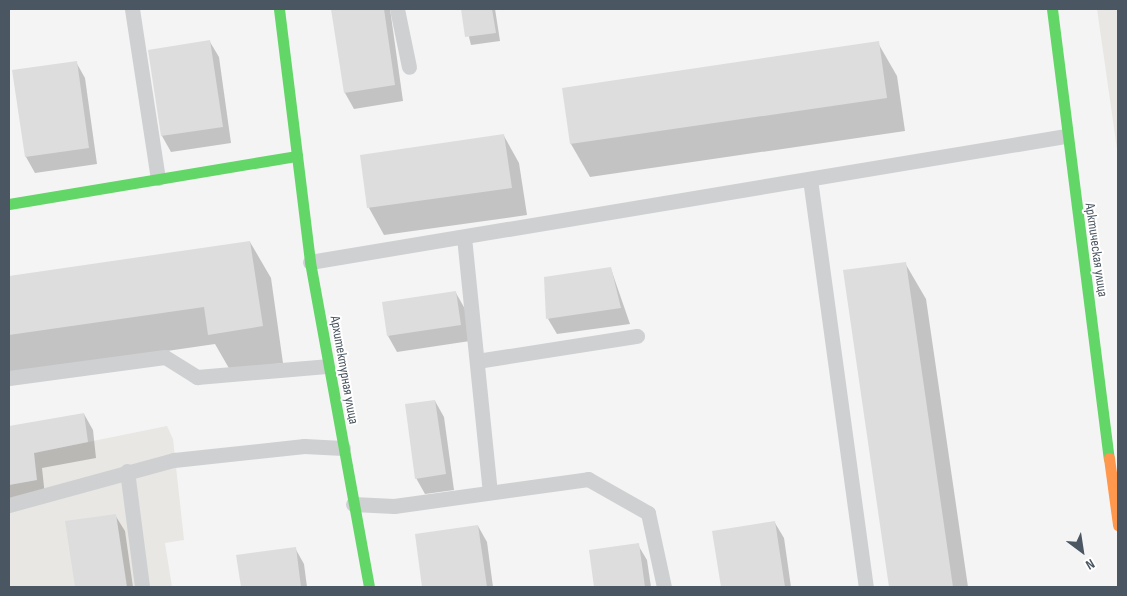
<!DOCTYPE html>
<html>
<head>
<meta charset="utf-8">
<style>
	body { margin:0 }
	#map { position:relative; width:1127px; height:596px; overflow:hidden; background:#f4f4f4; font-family:"Sofia Sans Condensed",sans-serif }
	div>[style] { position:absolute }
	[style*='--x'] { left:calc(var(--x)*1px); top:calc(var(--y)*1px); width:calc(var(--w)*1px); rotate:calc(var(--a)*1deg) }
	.commercial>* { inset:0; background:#e8e7e3 }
	.shadow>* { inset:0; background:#0003 }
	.building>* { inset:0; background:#ddddde }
	.lane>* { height:15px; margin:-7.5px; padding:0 7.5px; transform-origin:7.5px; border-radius:7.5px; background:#ced0d2 }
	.fast>* { height:11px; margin:-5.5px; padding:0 5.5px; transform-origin:5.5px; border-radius:5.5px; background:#63d668 }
	.slow>* { height:11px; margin:-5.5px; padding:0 5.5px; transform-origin:5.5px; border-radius:5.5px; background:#ff974d }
	span { translate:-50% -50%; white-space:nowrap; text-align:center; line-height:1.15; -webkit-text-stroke:4px #fff; paint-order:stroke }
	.street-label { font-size:14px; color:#4a5661 }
	.frame { position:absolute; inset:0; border:10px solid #4a5661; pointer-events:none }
	.north { position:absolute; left:1057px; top:526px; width:50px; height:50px; -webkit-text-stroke:4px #fff; paint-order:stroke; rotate:149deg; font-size:14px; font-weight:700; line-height:20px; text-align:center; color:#4a5661 }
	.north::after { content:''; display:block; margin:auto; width:18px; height:22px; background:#4a5661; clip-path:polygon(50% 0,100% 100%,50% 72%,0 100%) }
</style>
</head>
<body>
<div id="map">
	<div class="commercial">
		<div style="clip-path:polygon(1097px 9px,1118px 9px,1118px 156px)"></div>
		<div style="clip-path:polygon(167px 426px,173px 439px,184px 540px,165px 543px,172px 587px,9px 587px,9px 485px,36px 480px,34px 453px)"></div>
	</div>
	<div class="shadow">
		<div style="clip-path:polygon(333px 9px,390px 9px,403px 101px,354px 109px,345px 93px)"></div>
		<div style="clip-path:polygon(462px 9px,495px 9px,500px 41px,471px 45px)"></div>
		<div style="clip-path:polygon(210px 42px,219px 57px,231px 143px,171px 152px,162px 136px,149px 51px)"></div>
		<div style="clip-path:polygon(878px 43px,897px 76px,905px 131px,590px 177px,571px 144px,563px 89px)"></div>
		<div style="clip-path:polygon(76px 62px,85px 78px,97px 164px,35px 173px,26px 157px,13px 71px)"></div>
		<div style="clip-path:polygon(504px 136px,519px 163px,527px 215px,384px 235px,369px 208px,361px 156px)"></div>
		<div style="clip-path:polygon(250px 242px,271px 278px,283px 363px,230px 370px,215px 344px,9px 374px,9px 277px)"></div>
		<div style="clip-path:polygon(905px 263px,926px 299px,968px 587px,890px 587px,844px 272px)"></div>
		<div style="clip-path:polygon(611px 269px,630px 324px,557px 334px,548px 319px)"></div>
		<div style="clip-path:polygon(456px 293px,465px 309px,470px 341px,397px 352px,388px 336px)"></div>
		<div style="clip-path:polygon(435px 401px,444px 417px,454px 490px,425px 494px,416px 478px)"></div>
		<div style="clip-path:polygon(84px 414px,93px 430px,96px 458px,42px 468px,45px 496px,9px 502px,9px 427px)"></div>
		<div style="clip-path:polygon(115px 515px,125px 531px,133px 587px,76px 587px,67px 523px)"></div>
		<div style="clip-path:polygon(775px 523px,784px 538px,791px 587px,722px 587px,714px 532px)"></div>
		<div style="clip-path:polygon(478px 526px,487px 542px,493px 587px,424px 587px,416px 535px)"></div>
		<div style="clip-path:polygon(638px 545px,647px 560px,651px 587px,596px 587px,590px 551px)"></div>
		<div style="clip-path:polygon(295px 548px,304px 564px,307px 587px,242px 587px,238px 556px)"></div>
	</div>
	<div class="building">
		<div style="clip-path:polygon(331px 9px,384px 9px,395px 85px,344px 93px)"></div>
		<div style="clip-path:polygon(461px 9px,492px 9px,496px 33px,465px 37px)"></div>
		<div style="clip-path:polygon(210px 40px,223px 127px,161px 136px,148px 50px)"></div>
		<div style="clip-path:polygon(879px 41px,887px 98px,570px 144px,562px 88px)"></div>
		<div style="clip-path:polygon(77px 61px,89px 148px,25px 157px,12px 70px)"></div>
		<div style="clip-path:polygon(504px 134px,512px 188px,367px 208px,360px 155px)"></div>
		<div style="clip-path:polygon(250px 241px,263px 326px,208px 335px,204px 307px,9px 335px,9px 276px)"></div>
		<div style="clip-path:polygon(906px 262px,953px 587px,889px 587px,843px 270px)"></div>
		<div style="clip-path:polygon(611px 267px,621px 308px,546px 319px,544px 277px)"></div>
		<div style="clip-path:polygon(456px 291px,461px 325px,387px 336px,382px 302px)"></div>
		<div style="clip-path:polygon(435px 400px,446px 474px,415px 479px,405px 404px)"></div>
		<div style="clip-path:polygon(84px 413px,88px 442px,34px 453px,37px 480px,9px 485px,9px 426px)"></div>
		<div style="clip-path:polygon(116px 514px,127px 587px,75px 587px,65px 521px)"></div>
		<div style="clip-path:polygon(775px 521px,785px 587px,721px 587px,712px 531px)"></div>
		<div style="clip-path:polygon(478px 525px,487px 587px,422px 587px,415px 534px)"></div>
		<div style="clip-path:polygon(639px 543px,645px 587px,594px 587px,589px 550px)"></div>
		<div style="clip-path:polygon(296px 547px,301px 587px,241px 587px,236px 555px)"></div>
	</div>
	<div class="lane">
		<div style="--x:132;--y:9;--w:171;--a:81.3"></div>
		<div style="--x:397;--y:9;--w:59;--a:78.3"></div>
		<div style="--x:810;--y:179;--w:412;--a:82.2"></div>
		<div style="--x:464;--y:237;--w:256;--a:84.2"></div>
		<div style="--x:310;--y:262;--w:765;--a:-9.47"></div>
		<div style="--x:477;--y:361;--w:162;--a:-8.9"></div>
		<div style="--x:9;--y:378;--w:157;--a:-7.7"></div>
		<div style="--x:165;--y:357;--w:38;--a:32"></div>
		<div style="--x:197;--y:377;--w:130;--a:-4.8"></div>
		<div style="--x:127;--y:471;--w:117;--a:82.6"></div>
		<div style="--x:353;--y:504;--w:41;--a:2.8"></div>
		<div style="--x:394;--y:506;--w:196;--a:-7.9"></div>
		<div style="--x:588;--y:479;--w:69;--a:29.5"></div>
		<div style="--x:648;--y:513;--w:76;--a:77.8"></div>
		<div style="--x:9;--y:505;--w:171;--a:-15.3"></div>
		<div style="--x:174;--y:460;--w:131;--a:-6.1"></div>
		<div style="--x:304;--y:446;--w:39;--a:3"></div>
	</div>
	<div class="fast">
		<div style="--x:279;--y:9;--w:255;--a:83"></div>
		<div style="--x:310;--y:262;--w:330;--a:79.7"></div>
		<div style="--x:1052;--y:9;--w:453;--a:82.8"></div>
		<div style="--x:9;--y:204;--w:292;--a:-9.5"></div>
	</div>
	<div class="slow">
		<div style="--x:1109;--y:458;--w:68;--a:82.3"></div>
	</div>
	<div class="street-label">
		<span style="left:1096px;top:250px;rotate:82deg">Арктическая улица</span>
		<span style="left:344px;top:370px;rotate:80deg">Архитектурная улица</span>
	</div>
	<div class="frame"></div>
	<div class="north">N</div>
</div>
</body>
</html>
